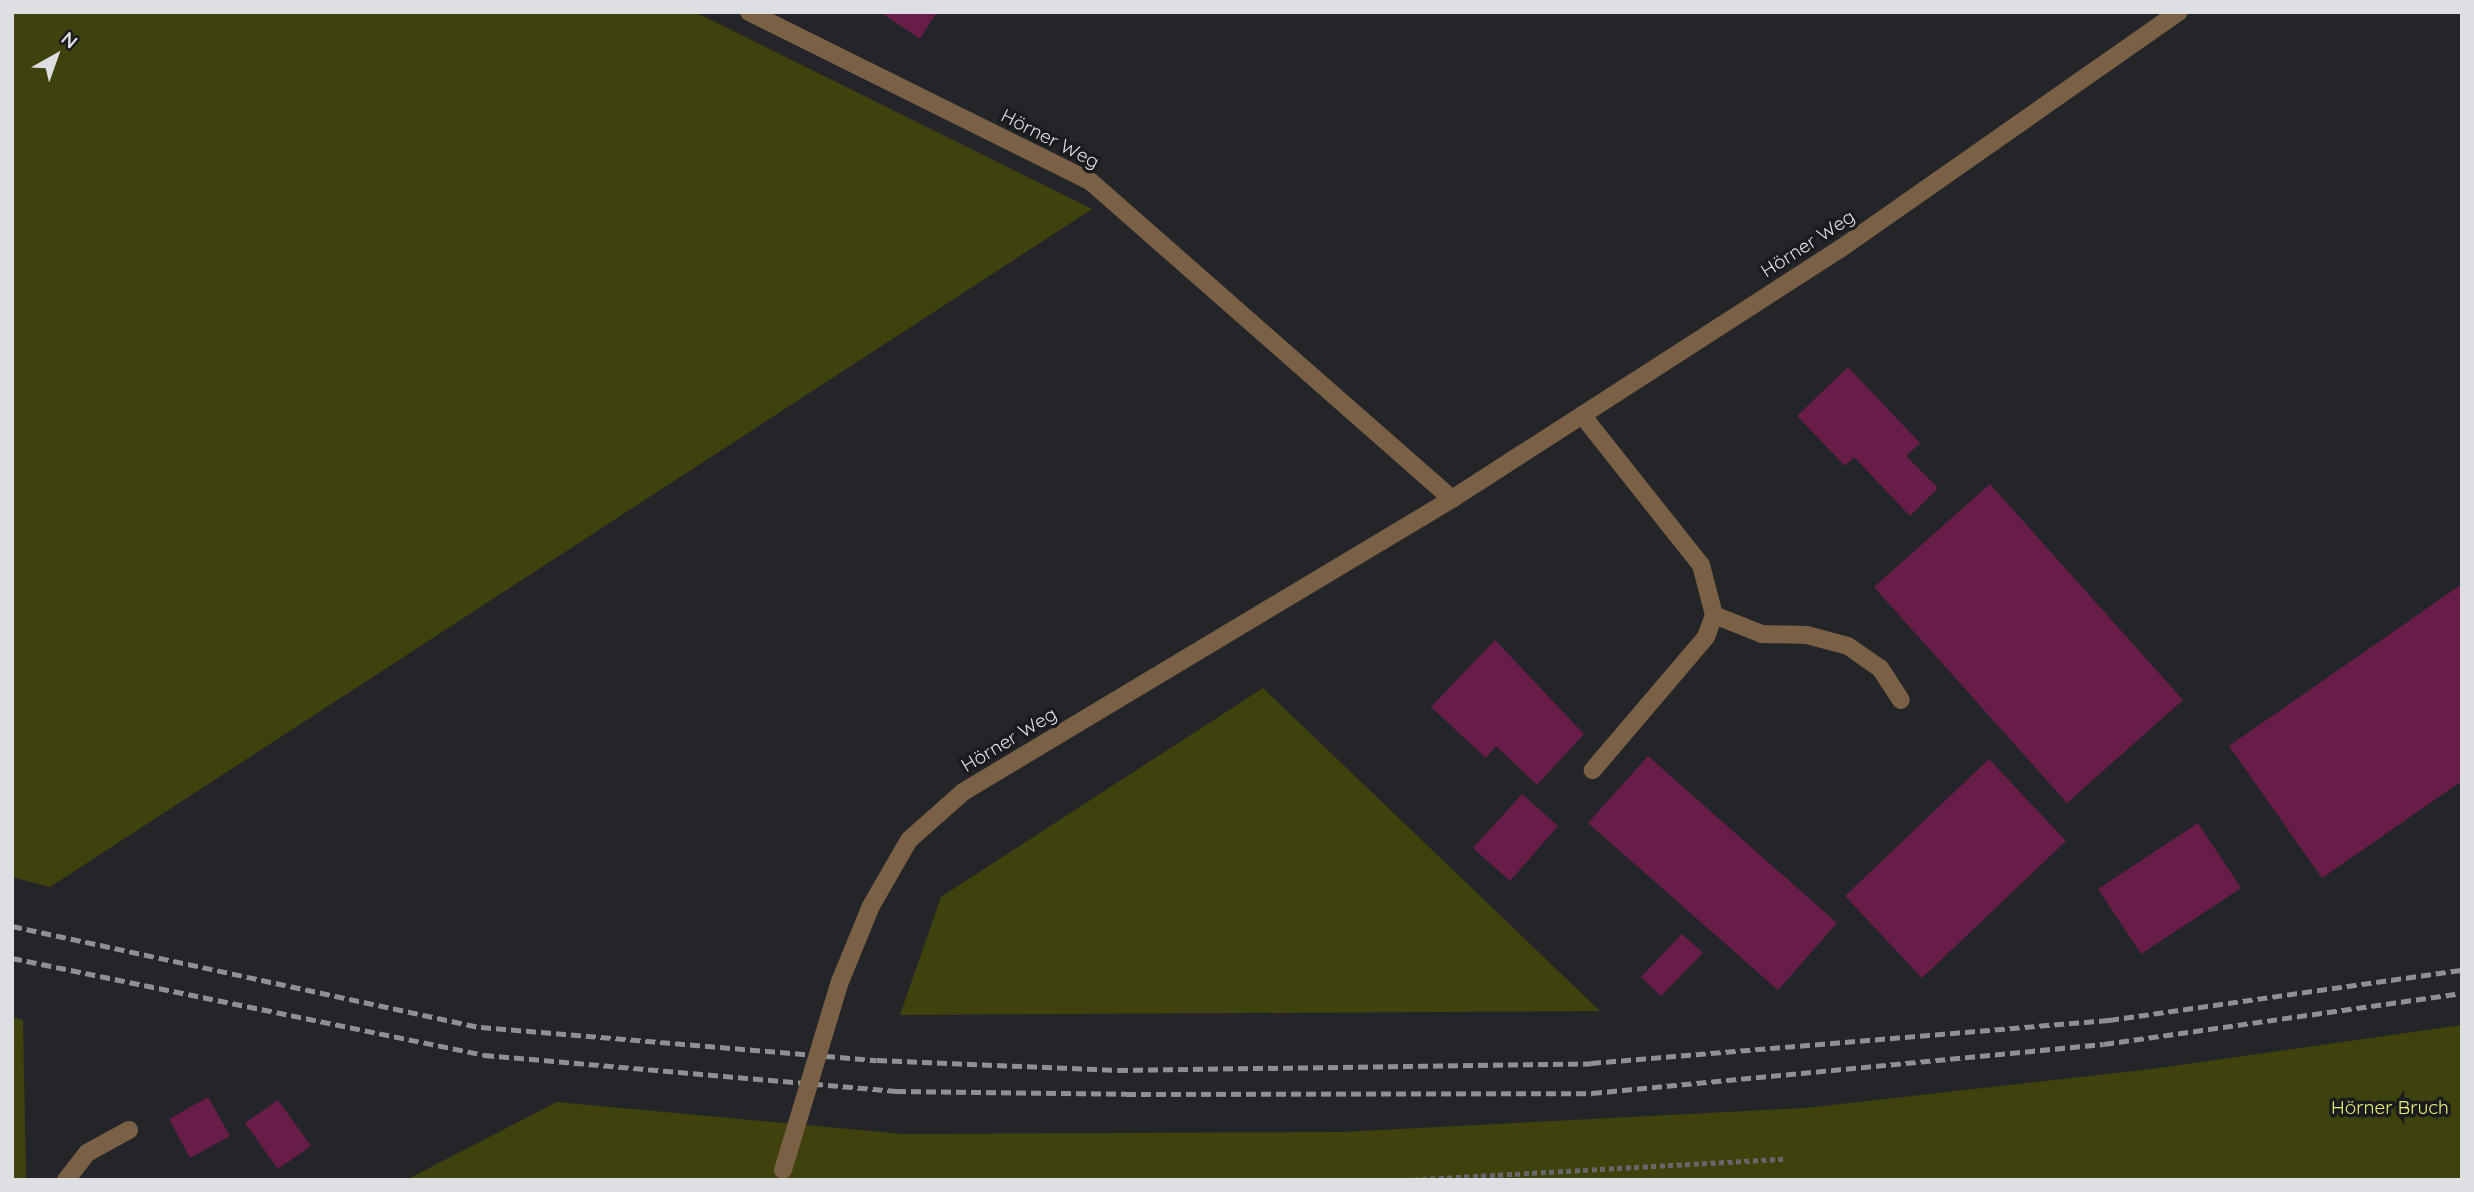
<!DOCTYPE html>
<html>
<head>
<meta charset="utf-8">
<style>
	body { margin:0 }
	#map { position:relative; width:2474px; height:1192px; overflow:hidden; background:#242529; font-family:Quicksand,sans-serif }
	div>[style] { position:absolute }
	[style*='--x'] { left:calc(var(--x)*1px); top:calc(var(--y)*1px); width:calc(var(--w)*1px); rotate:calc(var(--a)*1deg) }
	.green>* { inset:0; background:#40420e }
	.building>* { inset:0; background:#671d47 }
	.path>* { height:4.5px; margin-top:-2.25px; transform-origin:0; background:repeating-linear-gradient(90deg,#66676b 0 5px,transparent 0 8.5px) }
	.lane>* { height:18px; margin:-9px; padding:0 9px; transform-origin:9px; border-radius:9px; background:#7a6045 }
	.street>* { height:18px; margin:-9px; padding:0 9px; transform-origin:9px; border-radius:9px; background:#7a6045 }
	.rail>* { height:5px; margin-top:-2.5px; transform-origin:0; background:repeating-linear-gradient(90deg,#8f9093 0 10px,transparent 0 15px) }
	.street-bridge>* { height:18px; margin:-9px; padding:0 9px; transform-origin:9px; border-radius:9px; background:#7a6045 }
	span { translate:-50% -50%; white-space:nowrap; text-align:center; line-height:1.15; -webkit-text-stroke:7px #1a1b1f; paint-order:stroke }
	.street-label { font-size:19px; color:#dedfe2 }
	.park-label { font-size:19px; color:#e8ed73 }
	.frame { position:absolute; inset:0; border:14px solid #dedfe2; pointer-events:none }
	.north { position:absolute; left:21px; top:21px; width:70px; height:70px; -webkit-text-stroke:5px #1a1b1f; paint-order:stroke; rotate:40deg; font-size:19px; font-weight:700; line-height:28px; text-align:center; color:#dedfe2 }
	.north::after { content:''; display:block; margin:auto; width:24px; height:32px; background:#dedfe2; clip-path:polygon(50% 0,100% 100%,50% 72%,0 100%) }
</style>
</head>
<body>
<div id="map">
	<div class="green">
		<div style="clip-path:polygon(12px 12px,695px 12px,1092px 209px,50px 887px,12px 877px)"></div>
		<div style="clip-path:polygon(1263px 688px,1600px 1011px,900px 1015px,941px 897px)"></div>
		<div style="clip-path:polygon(12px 1017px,23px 1020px,26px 1180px,12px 1180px)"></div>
		<div style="clip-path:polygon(2462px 1025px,2462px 1180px,406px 1180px,557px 1102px,903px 1134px,1341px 1132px,1805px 1108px,2152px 1069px)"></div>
	</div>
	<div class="building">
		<div style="clip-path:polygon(880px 12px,937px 12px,920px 39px)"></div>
		<div style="clip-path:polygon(1848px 367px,1920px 443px,1906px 456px,1938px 488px,1910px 516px,1854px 457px,1845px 466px,1797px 416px)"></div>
		<div style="clip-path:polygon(1990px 484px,2183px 700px,2067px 803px,1874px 587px)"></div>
		<div style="clip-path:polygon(2462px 584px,2462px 781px,2322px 878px,2229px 746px)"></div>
		<div style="clip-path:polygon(1495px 640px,1584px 734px,1537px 785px,1496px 746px,1486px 758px,1431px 707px)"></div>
		<div style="clip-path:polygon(1648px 756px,1837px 923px,1778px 990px,1588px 823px)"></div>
		<div style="clip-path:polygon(1989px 759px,2066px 841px,1922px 978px,1845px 896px)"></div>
		<div style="clip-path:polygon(1522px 794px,1558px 826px,1510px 881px,1473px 848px)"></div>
		<div style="clip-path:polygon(2198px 823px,2241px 888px,2141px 954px,2098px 889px)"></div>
		<div style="clip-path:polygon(1682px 934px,1703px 953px,1661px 996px,1641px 977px)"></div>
		<div style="clip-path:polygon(208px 1097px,230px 1136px,190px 1158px,169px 1119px)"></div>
		<div style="clip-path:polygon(278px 1100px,311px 1146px,278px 1169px,245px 1123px)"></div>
	</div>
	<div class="path">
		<div style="--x:1405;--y:1180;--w:379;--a:-3.2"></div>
	</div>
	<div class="lane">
		<div style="--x:749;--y:12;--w:381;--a:26.4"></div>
		<div style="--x:1090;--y:181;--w:482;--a:41.3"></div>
		<div style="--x:1582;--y:415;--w:191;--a:51.6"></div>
		<div style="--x:1701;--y:565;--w:52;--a:75.4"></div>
		<div style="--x:1714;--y:615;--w:23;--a:110"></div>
		<div style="--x:1706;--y:637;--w:175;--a:130.4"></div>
		<div style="--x:1714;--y:615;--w:52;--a:21.6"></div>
		<div style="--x:1762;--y:634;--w:45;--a:1.3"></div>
		<div style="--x:1807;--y:635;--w:42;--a:15"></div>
		<div style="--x:1848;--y:646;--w:39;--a:35"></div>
		<div style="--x:1880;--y:668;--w:38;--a:57"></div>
		<div style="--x:66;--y:1180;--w:34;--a:-52"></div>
		<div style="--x:87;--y:1153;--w:48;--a:-28.7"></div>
	</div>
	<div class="street">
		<div style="--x:839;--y:984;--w:84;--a:-67.7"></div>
		<div style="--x:871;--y:906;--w:76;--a:-60.1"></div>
		<div style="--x:909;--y:840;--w:72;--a:-41.6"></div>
		<div style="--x:963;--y:792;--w:570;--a:-30.93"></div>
		<div style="--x:1452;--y:499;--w:462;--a:-32.8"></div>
		<div style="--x:1840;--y:249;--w:414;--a:-35"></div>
	</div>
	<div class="rail">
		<div style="--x:12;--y:926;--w:480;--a:12.2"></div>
		<div style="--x:481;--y:1027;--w:397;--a:4.8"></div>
		<div style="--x:877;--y:1060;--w:241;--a:2.4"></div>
		<div style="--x:1118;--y:1070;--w:473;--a:-0.8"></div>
		<div style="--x:1591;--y:1063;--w:520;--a:-4.75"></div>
		<div style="--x:2109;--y:1020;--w:357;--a:-8.1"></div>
		<div style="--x:12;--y:958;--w:482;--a:11.6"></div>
		<div style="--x:484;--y:1055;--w:414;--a:5"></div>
		<div style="--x:896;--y:1091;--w:230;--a:0.7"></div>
		<div style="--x:1126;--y:1094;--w:466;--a:-0.1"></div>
		<div style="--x:1592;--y:1093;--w:514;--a:-5.47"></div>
		<div style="--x:2104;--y:1044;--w:362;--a:-8.1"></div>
	</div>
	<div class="street-bridge">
		<div style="--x:783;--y:1170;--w:194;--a:-73.2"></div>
	</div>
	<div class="street-label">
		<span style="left:1050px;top:139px;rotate:27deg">Hörner Weg</span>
		<span style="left:1808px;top:244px;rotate:-33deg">Hörner Weg</span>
		<span style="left:1009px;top:740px;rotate:-31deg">Hörner Weg</span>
	</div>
	<div class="park-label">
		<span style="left:2390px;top:1108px">Hörner Bruch</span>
	</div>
	<div class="frame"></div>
	<div class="north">N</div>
</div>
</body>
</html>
